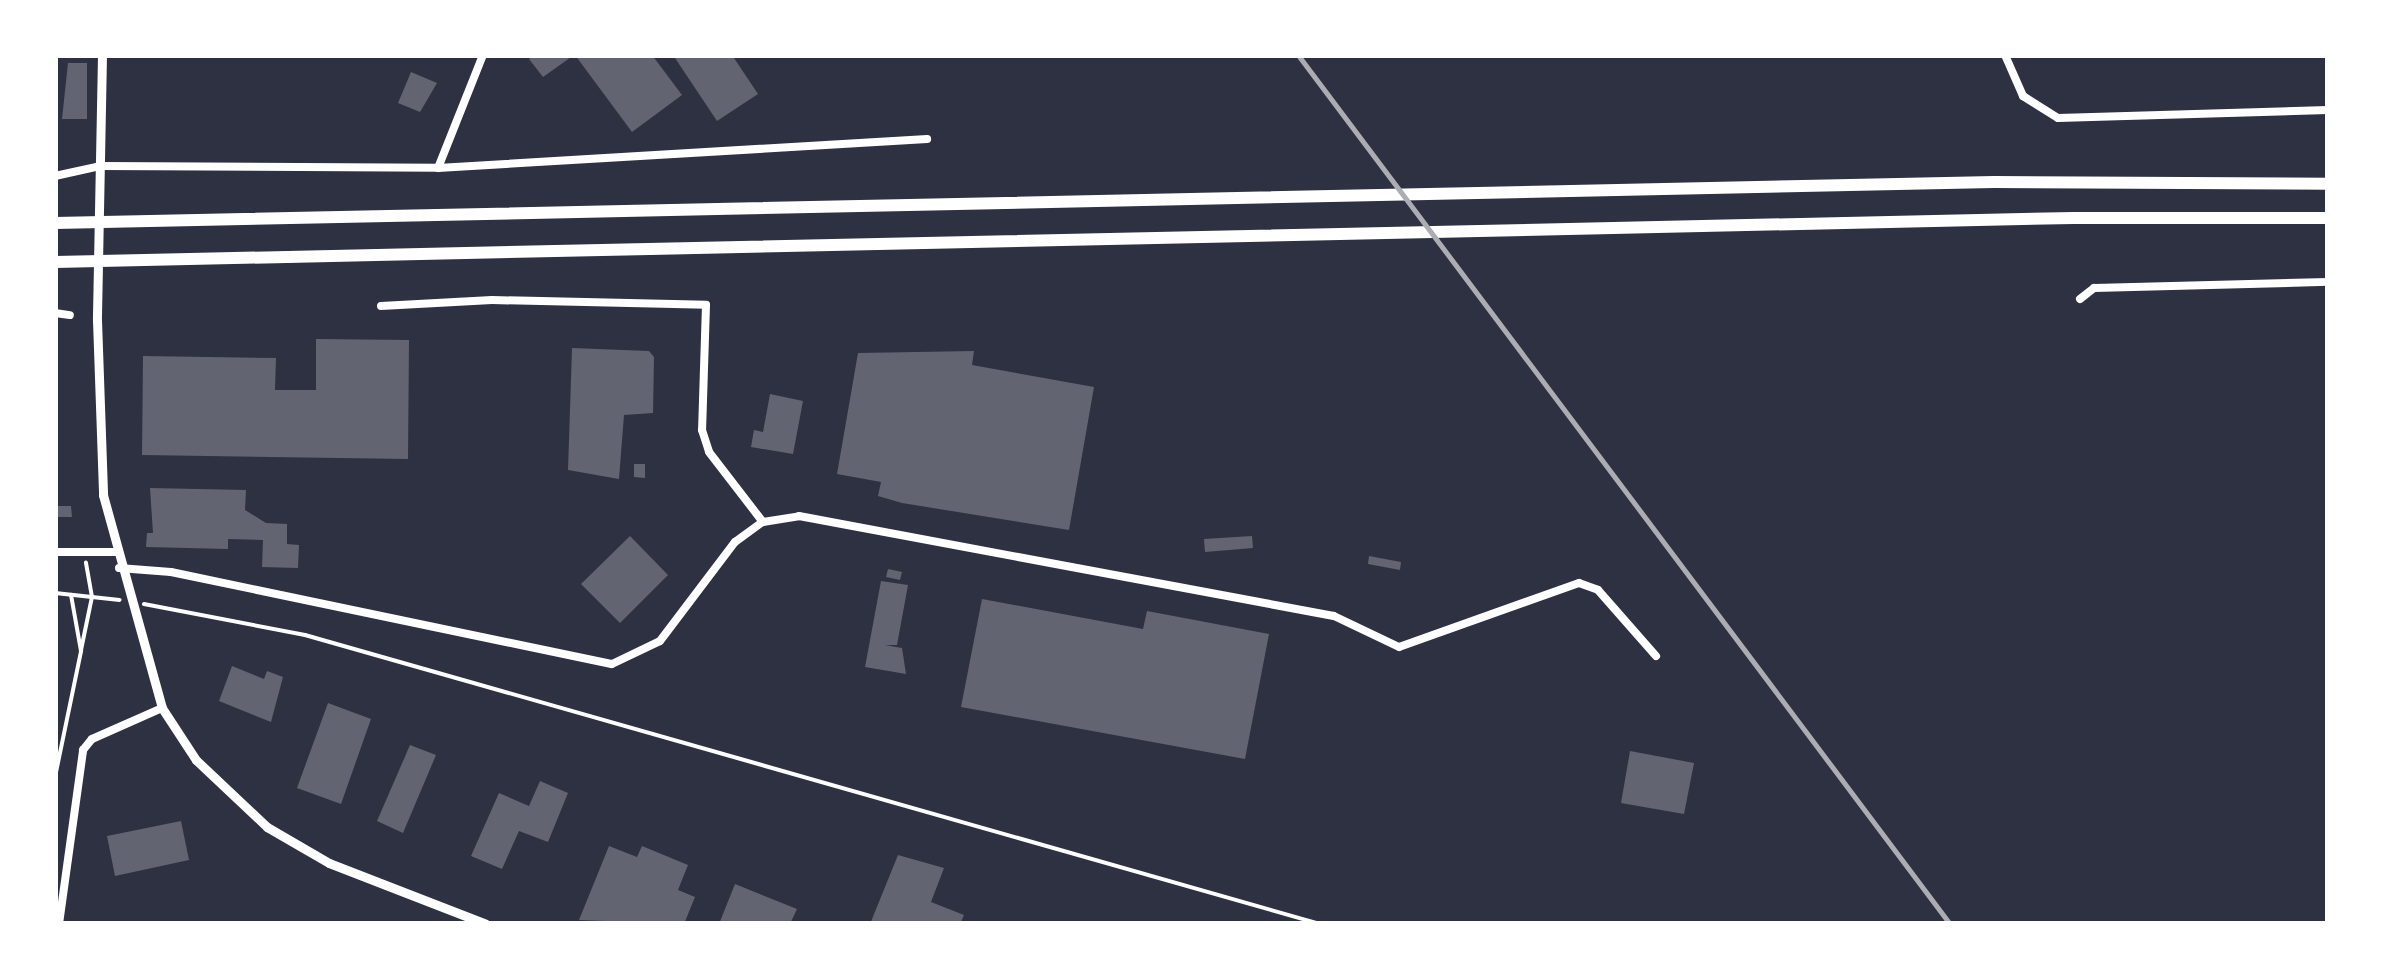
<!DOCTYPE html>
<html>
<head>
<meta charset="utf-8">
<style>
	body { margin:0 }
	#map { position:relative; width:2383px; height:979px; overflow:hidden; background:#2d3142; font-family:Merriweather,serif }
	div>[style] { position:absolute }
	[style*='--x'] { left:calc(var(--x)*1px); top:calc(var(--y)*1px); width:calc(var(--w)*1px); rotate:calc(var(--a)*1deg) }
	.building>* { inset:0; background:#626471 }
	.path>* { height:4px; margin:-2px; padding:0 2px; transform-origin:2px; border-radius:2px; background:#fff }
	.minor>* { height:8px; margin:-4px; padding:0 4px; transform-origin:4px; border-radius:4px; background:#fff }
	.tertiary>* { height:9px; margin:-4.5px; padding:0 4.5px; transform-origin:4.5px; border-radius:4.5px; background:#fff }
	.trunk>* { height:12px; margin:-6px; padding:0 6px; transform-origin:6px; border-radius:6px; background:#fff }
	.rail>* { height:5px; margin:-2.5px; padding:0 2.5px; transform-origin:2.5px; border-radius:2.5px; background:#abadb3 }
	span { translate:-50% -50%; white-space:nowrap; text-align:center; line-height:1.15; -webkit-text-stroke:10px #fff; paint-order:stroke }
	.frame { position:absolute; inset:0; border:58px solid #fff; pointer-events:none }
</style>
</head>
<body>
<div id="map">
	<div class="building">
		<div style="clip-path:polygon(534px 55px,574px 55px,543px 77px,529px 59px)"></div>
		<div style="clip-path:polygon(575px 55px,652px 55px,682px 95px,632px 132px)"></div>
		<div style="clip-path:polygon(673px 55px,732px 55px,758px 94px,717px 121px)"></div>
		<div style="clip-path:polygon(68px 63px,87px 63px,87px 119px,62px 119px)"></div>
		<div style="clip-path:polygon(411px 72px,437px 83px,420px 112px,398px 103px)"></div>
		<div style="clip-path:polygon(316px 339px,409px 340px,408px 459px,142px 455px,143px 356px,276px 358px,275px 390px,316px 390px)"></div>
		<div style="clip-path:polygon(572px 348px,649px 351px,654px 357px,653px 413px,624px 415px,619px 479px,568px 470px)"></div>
		<div style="clip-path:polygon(974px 351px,972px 365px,1094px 387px,1069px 530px,902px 503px,878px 496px,881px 482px,837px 474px,858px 353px)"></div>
		<div style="clip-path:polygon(770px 394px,803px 401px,793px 454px,751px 447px,754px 430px,763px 432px)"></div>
		<div style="clip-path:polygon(634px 464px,645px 464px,645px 478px,634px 477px)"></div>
		<div style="clip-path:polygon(150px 488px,246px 490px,245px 510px,266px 523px,287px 524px,287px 544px,299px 545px,298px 568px,262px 567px,263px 540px,228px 539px,228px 549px,146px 547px,147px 533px,153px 533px)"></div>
		<div style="clip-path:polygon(55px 506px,71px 506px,72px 517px,55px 517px)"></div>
		<div style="clip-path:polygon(630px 536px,668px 575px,620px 623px,581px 584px)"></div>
		<div style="clip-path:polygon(1252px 536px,1253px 548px,1205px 552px,1204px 539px)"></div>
		<div style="clip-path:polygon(1369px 556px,1401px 562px,1400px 570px,1368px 564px)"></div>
		<div style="clip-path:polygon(888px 569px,902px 572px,900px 580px,886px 577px)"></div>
		<div style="clip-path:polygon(881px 581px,908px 585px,897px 645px,885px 645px,902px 648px,906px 674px,865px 667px)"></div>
		<div style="clip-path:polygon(982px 599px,1143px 629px,1147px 611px,1269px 634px,1245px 759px,961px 707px)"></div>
		<div style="clip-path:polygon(232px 666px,264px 679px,267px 671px,283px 677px,271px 722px,219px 701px)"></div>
		<div style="clip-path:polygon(328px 703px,371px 719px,341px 804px,297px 788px)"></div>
		<div style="clip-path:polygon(410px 745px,436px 755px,403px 833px,377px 821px)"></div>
		<div style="clip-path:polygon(1630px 751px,1694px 763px,1684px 814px,1621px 803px)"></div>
		<div style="clip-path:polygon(540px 781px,568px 793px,548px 842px,519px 831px,502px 869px,471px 856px,499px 793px,529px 806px)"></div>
		<div style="clip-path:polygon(181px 821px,189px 860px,115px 876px,107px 836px)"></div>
		<div style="clip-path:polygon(609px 846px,637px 857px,642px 846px,688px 865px,678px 890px,695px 897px,684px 924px,579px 920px)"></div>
		<div style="clip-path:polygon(898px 855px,944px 868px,931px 902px,964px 915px,960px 924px,870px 924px)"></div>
		<div style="clip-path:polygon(735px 884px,797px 909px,790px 924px,719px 924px)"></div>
	</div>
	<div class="path">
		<div style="--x:55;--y:593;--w:65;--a:6.1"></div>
		<div style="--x:144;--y:604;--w:164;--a:10.9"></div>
		<div style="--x:305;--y:635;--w:1055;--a:15.89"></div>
		<div style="--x:81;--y:650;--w:54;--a:-78.3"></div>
		<div style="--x:92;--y:597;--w:35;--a:-100"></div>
		<div style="--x:55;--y:777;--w:129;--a:-78.3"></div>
		<div style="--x:81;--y:651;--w:57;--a:-100.1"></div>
	</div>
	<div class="minor">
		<div style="--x:2005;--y:55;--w:45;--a:66.3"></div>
		<div style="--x:2023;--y:96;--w:41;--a:32.2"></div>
		<div style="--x:2058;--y:118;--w:270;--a:-1.7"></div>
		<div style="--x:438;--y:168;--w:122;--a:-68.3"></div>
		<div style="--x:55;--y:176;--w:46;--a:-12.5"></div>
		<div style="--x:100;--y:166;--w:338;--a:0.3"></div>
		<div style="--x:438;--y:168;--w:490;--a:-3.4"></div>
		<div style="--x:2080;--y:299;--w:18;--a:-38"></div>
		<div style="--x:2094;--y:288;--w:234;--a:-1.5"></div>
		<div style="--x:381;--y:306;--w:111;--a:-3.1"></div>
		<div style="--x:492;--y:300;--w:214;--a:1.3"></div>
		<div style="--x:706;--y:305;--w:125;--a:91.8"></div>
		<div style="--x:702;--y:430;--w:23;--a:72"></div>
		<div style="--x:709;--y:452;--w:88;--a:52.4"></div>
		<div style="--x:55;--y:313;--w:15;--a:8"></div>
		<div style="--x:55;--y:552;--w:60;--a:0"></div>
		<div style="--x:119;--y:568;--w:52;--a:4.4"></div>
		<div style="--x:171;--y:572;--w:450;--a:11.8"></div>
		<div style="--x:612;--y:664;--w:53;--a:-25.6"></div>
		<div style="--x:660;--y:641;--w:124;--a:-52.9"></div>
		<div style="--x:735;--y:542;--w:34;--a:-36"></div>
		<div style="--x:763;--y:522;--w:36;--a:-9"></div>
		<div style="--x:799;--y:516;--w:544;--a:10.59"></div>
		<div style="--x:1334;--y:616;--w:72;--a:25.5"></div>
		<div style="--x:1399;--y:647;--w:191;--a:-19.6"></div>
		<div style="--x:1579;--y:583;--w:20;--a:20"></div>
		<div style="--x:1598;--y:590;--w:88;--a:48.7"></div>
		<div style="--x:59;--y:924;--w:176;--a:-82.1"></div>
		<div style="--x:83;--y:750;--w:14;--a:-51"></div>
		<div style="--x:92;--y:739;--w:77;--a:-23.9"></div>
	</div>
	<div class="tertiary">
		<div style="--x:102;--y:55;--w:265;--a:91.1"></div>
		<div style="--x:97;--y:320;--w:175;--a:88"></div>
		<div style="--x:103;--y:495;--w:221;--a:74.5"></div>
		<div style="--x:162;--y:708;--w:62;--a:56.8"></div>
		<div style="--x:196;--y:760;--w:98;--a:43.3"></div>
		<div style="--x:267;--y:827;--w:72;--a:30.1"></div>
		<div style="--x:329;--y:863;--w:168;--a:21.2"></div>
	</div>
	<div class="trunk">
		<div style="--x:55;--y:223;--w:1939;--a:-1.21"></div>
		<div style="--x:1994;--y:182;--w:334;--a:0.3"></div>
		<div style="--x:55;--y:262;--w:2019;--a:-1.25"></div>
		<div style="--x:2074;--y:218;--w:254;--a:0"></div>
	</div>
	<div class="rail">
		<div style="--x:1298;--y:55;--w:1086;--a:53.12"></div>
	</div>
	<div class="frame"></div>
</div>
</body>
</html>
